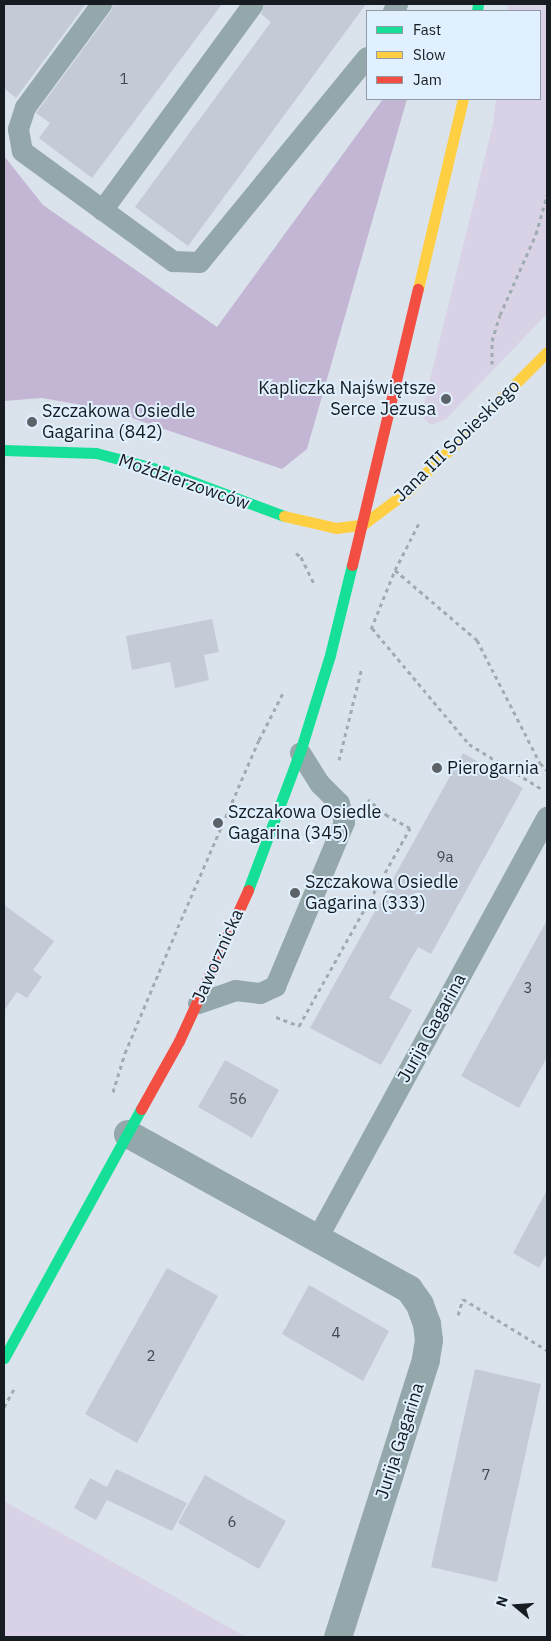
<!DOCTYPE html>
<html>
<head>
<meta charset="utf-8">
<style>
	body { margin:0 }
	#map { position:relative; width:551px; height:1641px; overflow:hidden; background:#dae3eb; font-family:"IBM Plex Sans",sans-serif }
	div>[style] { position:absolute }
	[style*='--x'] { left:calc(var(--x)*1px); top:calc(var(--y)*1px); width:calc(var(--w)*1px); rotate:calc(var(--a)*1deg) }
	.green>* { inset:0; background:#d9d2e7 }
	.forest>* { inset:0; background:#c3b6d4 }
	.building>* { inset:0; background:#c5cad7 }
	.path>* { height:3px; margin-top:-1.5px; transform-origin:0; background:repeating-linear-gradient(90deg,#a0acb0 0 4px,transparent 0 8px) }
	.lane>* { height:21px; margin:-10.5px; padding:0 10.5px; transform-origin:10.5px; border-radius:10.5px; background:#94a7aa }
	.street>* { height:28px; margin:-14px; padding:0 14px; transform-origin:14px; border-radius:14px; background:#94a7aa }
	.fast>* { height:11px; margin:-5.5px; padding:0 5.5px; transform-origin:5.5px; border-radius:5.5px; background:#16e098 }
	.slow>* { height:11px; margin:-5.5px; padding:0 5.5px; transform-origin:5.5px; border-radius:5.5px; background:#ffcf43 }
	.jam>* { height:11px; margin:-5.5px; padding:0 5.5px; transform-origin:5.5px; border-radius:5.5px; background:#f24e42 }
	.dots>* { width:14px; height:14px; translate:-50% -50%; box-sizing:border-box; border:2px solid #e1f0fe; border-radius:50% }
	span { translate:-50% -50%; white-space:nowrap; text-align:center; line-height:1.15; -webkit-text-stroke:4px #e1f0fe; paint-order:stroke }
	.number-label { font-size:15px; color:#42484e }
	.number-label span { -webkit-text-stroke-width:0 }
	.poi-label { font-size:18px; color:#161c21 }
	.right { translate:-100% -50%; text-align:right }
	.left { translate:0 -50%; text-align:left }
	.street-label { font-size:18px; color:#161c21 }
	.frame { position:absolute; inset:0; border:5px solid #161c21; pointer-events:none }
	.legend { position:absolute; left:366px; top:10px; width:175px; height:90px; box-sizing:border-box; background:#e1f0fe; border:1px solid #909ba6; margin:0; padding:6px 9px; list-style:none; font-size:15px; color:#161c21 }
	.legend li { display:flex; align-items:center; gap:10px; height:25px }
	.legend b { width:25px; border:1px solid #909ba6 }
	.north { position:absolute; left:491px; top:1581px; width:50px; height:50px; -webkit-text-stroke:4px #e1f0fe; paint-order:stroke; rotate:288deg; font-size:14px; font-weight:700; line-height:20px; text-align:center; color:#161c21 }
	.north::after { content:''; display:block; margin:auto; width:18px; height:22px; background:#161c21; clip-path:polygon(50% 0,100% 100%,50% 72%,0 100%) }
</style>
</head>
<body>
<div id="map">
	<div class="green">
		<div style="clip-path:polygon(508px 4px,547px 4px,547px 314px,446px 419px,431px 425px,421px 416px,493px 124px,496px 99px,540px 99px,540px 11px,507px 11px)"></div>
		<div style="clip-path:polygon(4px 1501px,246px 1637px,4px 1637px)"></div>
	</div>
	<div class="forest">
		<div style="clip-path:polygon(383px 99px,407px 99px,307px 449px,282px 469px,105px 409px,42px 398px,4px 401px,4px 156px,43px 205px,217px 327px)"></div>
	</div>
	<div class="building">
		<div style="clip-path:polygon(4px 4px,86px 4px,16px 98px,4px 88px)"></div>
		<div style="clip-path:polygon(113px 4px,222px 4px,92px 178px,39px 138px,50px 123px,36px 113px,111px 11px)"></div>
		<div style="clip-path:polygon(265px 4px,366px 4px,188px 246px,135px 207px,271px 22px,261px 14px)"></div>
		<div style="clip-path:polygon(212px 619px,219px 652px,204px 655px,209px 680px,175px 688px,170px 662px,132px 670px,126px 636px)"></div>
		<div style="clip-path:polygon(463px 753px,523px 788px,431px 954px,418px 947px,389px 998px,412px 1010px,381px 1065px,310px 1028px)"></div>
		<div style="clip-path:polygon(4px 905px,54px 941px,33px 970px,42px 977px,27px 998px,17px 992px,4px 1011px)"></div>
		<div style="clip-path:polygon(547px 920px,547px 1057px,519px 1108px,461px 1076px)"></div>
		<div style="clip-path:polygon(225px 1060px,279px 1090px,252px 1138px,198px 1107px)"></div>
		<div style="clip-path:polygon(547px 1190px,547px 1253px,539px 1268px,513px 1253px)"></div>
		<div style="clip-path:polygon(167px 1268px,218px 1296px,137px 1443px,85px 1414px)"></div>
		<div style="clip-path:polygon(309px 1285px,389px 1331px,363px 1381px,282px 1334px)"></div>
		<div style="clip-path:polygon(475px 1369px,541px 1384px,497px 1582px,431px 1567px)"></div>
		<div style="clip-path:polygon(116px 1469px,187px 1503px,172px 1531px,107px 1500px,96px 1520px,74px 1508px,90px 1478px,107px 1487px)"></div>
		<div style="clip-path:polygon(205px 1475px,286px 1521px,259px 1569px,178px 1523px)"></div>
	</div>
	<div class="path">
		<div style="--x:492;--y:364;--w:23;--a:-90"></div>
		<div style="--x:492;--y:341;--w:27;--a:-73"></div>
		<div style="--x:500;--y:315;--w:89;--a:-66"></div>
		<div style="--x:536;--y:234;--w:41;--a:-74.2"></div>
		<div style="--x:296;--y:553;--w:6;--a:39"></div>
		<div style="--x:301;--y:557;--w:30;--a:64"></div>
		<div style="--x:395;--y:570;--w:108;--a:40.5"></div>
		<div style="--x:477;--y:640;--w:138;--a:62.9"></div>
		<div style="--x:540;--y:763;--w:10;--a:45"></div>
		<div style="--x:372;--y:628;--w:151;--a:50.1"></div>
		<div style="--x:469;--y:744;--w:86;--a:31.7"></div>
		<div style="--x:371;--y:629;--w:64;--a:-67.9"></div>
		<div style="--x:395;--y:570;--w:53;--a:-62.9"></div>
		<div style="--x:339;--y:760;--w:96;--a:-76.1"></div>
		<div style="--x:276;--y:1017;--w:25;--a:21"></div>
		<div style="--x:299;--y:1026;--w:227;--a:-60.7"></div>
		<div style="--x:410;--y:828;--w:25;--a:-151"></div>
		<div style="--x:388;--y:816;--w:26;--a:-140"></div>
		<div style="--x:113;--y:1092;--w:41;--a:-72.9"></div>
		<div style="--x:125;--y:1053;--w:144;--a:-67.2"></div>
		<div style="--x:181;--y:920;--w:196;--a:-66.6"></div>
		<div style="--x:259;--y:740;--w:55;--a:-63"></div>
		<div style="--x:458;--y:1315;--w:17;--a:-73"></div>
		<div style="--x:463;--y:1299;--w:98;--a:31.3"></div>
		<div style="--x:4;--y:1407;--w:23;--a:-61"></div>
	</div>
	<div class="lane">
		<div style="--x:101;--y:4;--w:128;--a:126.4"></div>
		<div style="--x:25;--y:107;--w:23;--a:108"></div>
		<div style="--x:18;--y:129;--w:22;--a:80"></div>
		<div style="--x:22;--y:151;--w:187;--a:36.1"></div>
		<div style="--x:173;--y:261;--w:26;--a:2"></div>
		<div style="--x:199;--y:262;--w:265;--a:-50.7"></div>
		<div style="--x:393;--y:11;--w:8;--a:-60"></div>
		<div style="--x:102;--y:210;--w:255;--a:-53.8"></div>
		<div style="--x:198;--y:1003;--w:39;--a:-19"></div>
		<div style="--x:235;--y:990;--w:25;--a:7"></div>
		<div style="--x:260;--y:993;--w:17;--a:-25"></div>
		<div style="--x:275;--y:986;--w:178;--a:-67.2"></div>
		<div style="--x:344;--y:822;--w:20;--a:-105"></div>
		<div style="--x:339;--y:803;--w:28;--a:-135"></div>
		<div style="--x:319;--y:783;--w:36;--a:-122"></div>
		<div style="--x:317;--y:1238;--w:480;--a:-61.4"></div>
	</div>
	<div class="street">
		<div style="--x:128;--y:1134;--w:321;--a:28.9"></div>
		<div style="--x:409;--y:1289;--w:19;--a:55"></div>
		<div style="--x:420;--y:1305;--w:20;--a:70"></div>
		<div style="--x:427;--y:1324;--w:16;--a:83"></div>
		<div style="--x:429;--y:1340;--w:20;--a:99"></div>
		<div style="--x:426;--y:1360;--w:291;--a:107.6"></div>
	</div>
	<div class="fast">
		<div style="--x:477;--y:11;--w:7;--a:-82"></div>
		<div style="--x:4;--y:450;--w:92;--a:1.9"></div>
		<div style="--x:96;--y:453;--w:67;--a:14.7"></div>
		<div style="--x:161;--y:470;--w:131;--a:20.5"></div>
		<div style="--x:248;--y:890;--w:147;--a:-69.4"></div>
		<div style="--x:300;--y:752;--w:102;--a:-72.8"></div>
		<div style="--x:330;--y:655;--w:93;--a:-76.3"></div>
		<div style="--x:4;--y:1358;--w:284;--a:-61.2"></div>
	</div>
	<div class="slow">
		<div style="--x:418;--y:289;--w:195;--a:-76.7"></div>
		<div style="--x:284;--y:516;--w:53;--a:13"></div>
		<div style="--x:336;--y:528;--w:26;--a:-7"></div>
		<div style="--x:362;--y:525;--w:59;--a:-36.7"></div>
		<div style="--x:409;--y:490;--w:195;--a:-45"></div>
	</div>
	<div class="jam">
		<div style="--x:352;--y:565;--w:284;--a:-76.6"></div>
		<div style="--x:141;--y:1109;--w:78;--a:-60.8"></div>
		<div style="--x:179;--y:1041;--w:166;--a:-65.4"></div>
	</div>
	<div class="dots">
		<div style="left:446px;top:399px;background:#5b6268"></div>
		<div style="left:32px;top:422px;background:#5b6268"></div>
		<div style="left:437px;top:768px;background:#5b6268"></div>
		<div style="left:218px;top:823px;background:#5b6268"></div>
		<div style="left:295px;top:893px;background:#5b6268"></div>
	</div>
	<div class="number-label">
		<span style="left:124px;top:79px">1</span>
		<span style="left:445px;top:857px">9a</span>
		<span style="left:528px;top:988px">3</span>
		<span style="left:238px;top:1099px">56</span>
		<span style="left:336px;top:1333px">4</span>
		<span style="left:151px;top:1356px">2</span>
		<span style="left:486px;top:1475px">7</span>
		<span style="left:232px;top:1522px">6</span>
	</div>
	<div class="poi-label">
		<span class="right" style="left:436px;top:399px">Kapliczka Najświętsze<br>Serce Jezusa</span>
		<span class="left" style="left:42px;top:422px">Szczakowa Osiedle<br>Gagarina (842)</span>
		<span class="left" style="left:447px;top:768px">Pierogarnia</span>
		<span class="left" style="left:228px;top:823px">Szczakowa Osiedle<br>Gagarina (345)</span>
		<span class="left" style="left:305px;top:893px">Szczakowa Osiedle<br>Gagarina (333)</span>
	</div>
	<div class="street-label">
		<span style="left:457px;top:441px;rotate:-44deg">Jana III Sobieskiego</span>
		<span style="left:184px;top:482px;rotate:19deg">Moździerzowców</span>
		<span style="left:218px;top:956px;rotate:-66deg">Jaworznicka</span>
		<span style="left:432px;top:1028px;rotate:-61deg">Jurija Gagarina</span>
		<span style="left:400px;top:1441px;rotate:-72deg">Jurija Gagarina</span>
	</div>
	<div class="frame"></div>
	<ul class="legend">
	<li><b style="height:6px;background:#16e098"></b>Fast</li>
	<li><b style="height:6px;background:#ffcf43"></b>Slow</li>
	<li><b style="height:6px;background:#f24e42"></b>Jam</li>
	</ul>
	<div class="north">N</div>
</div>
</body>
</html>
